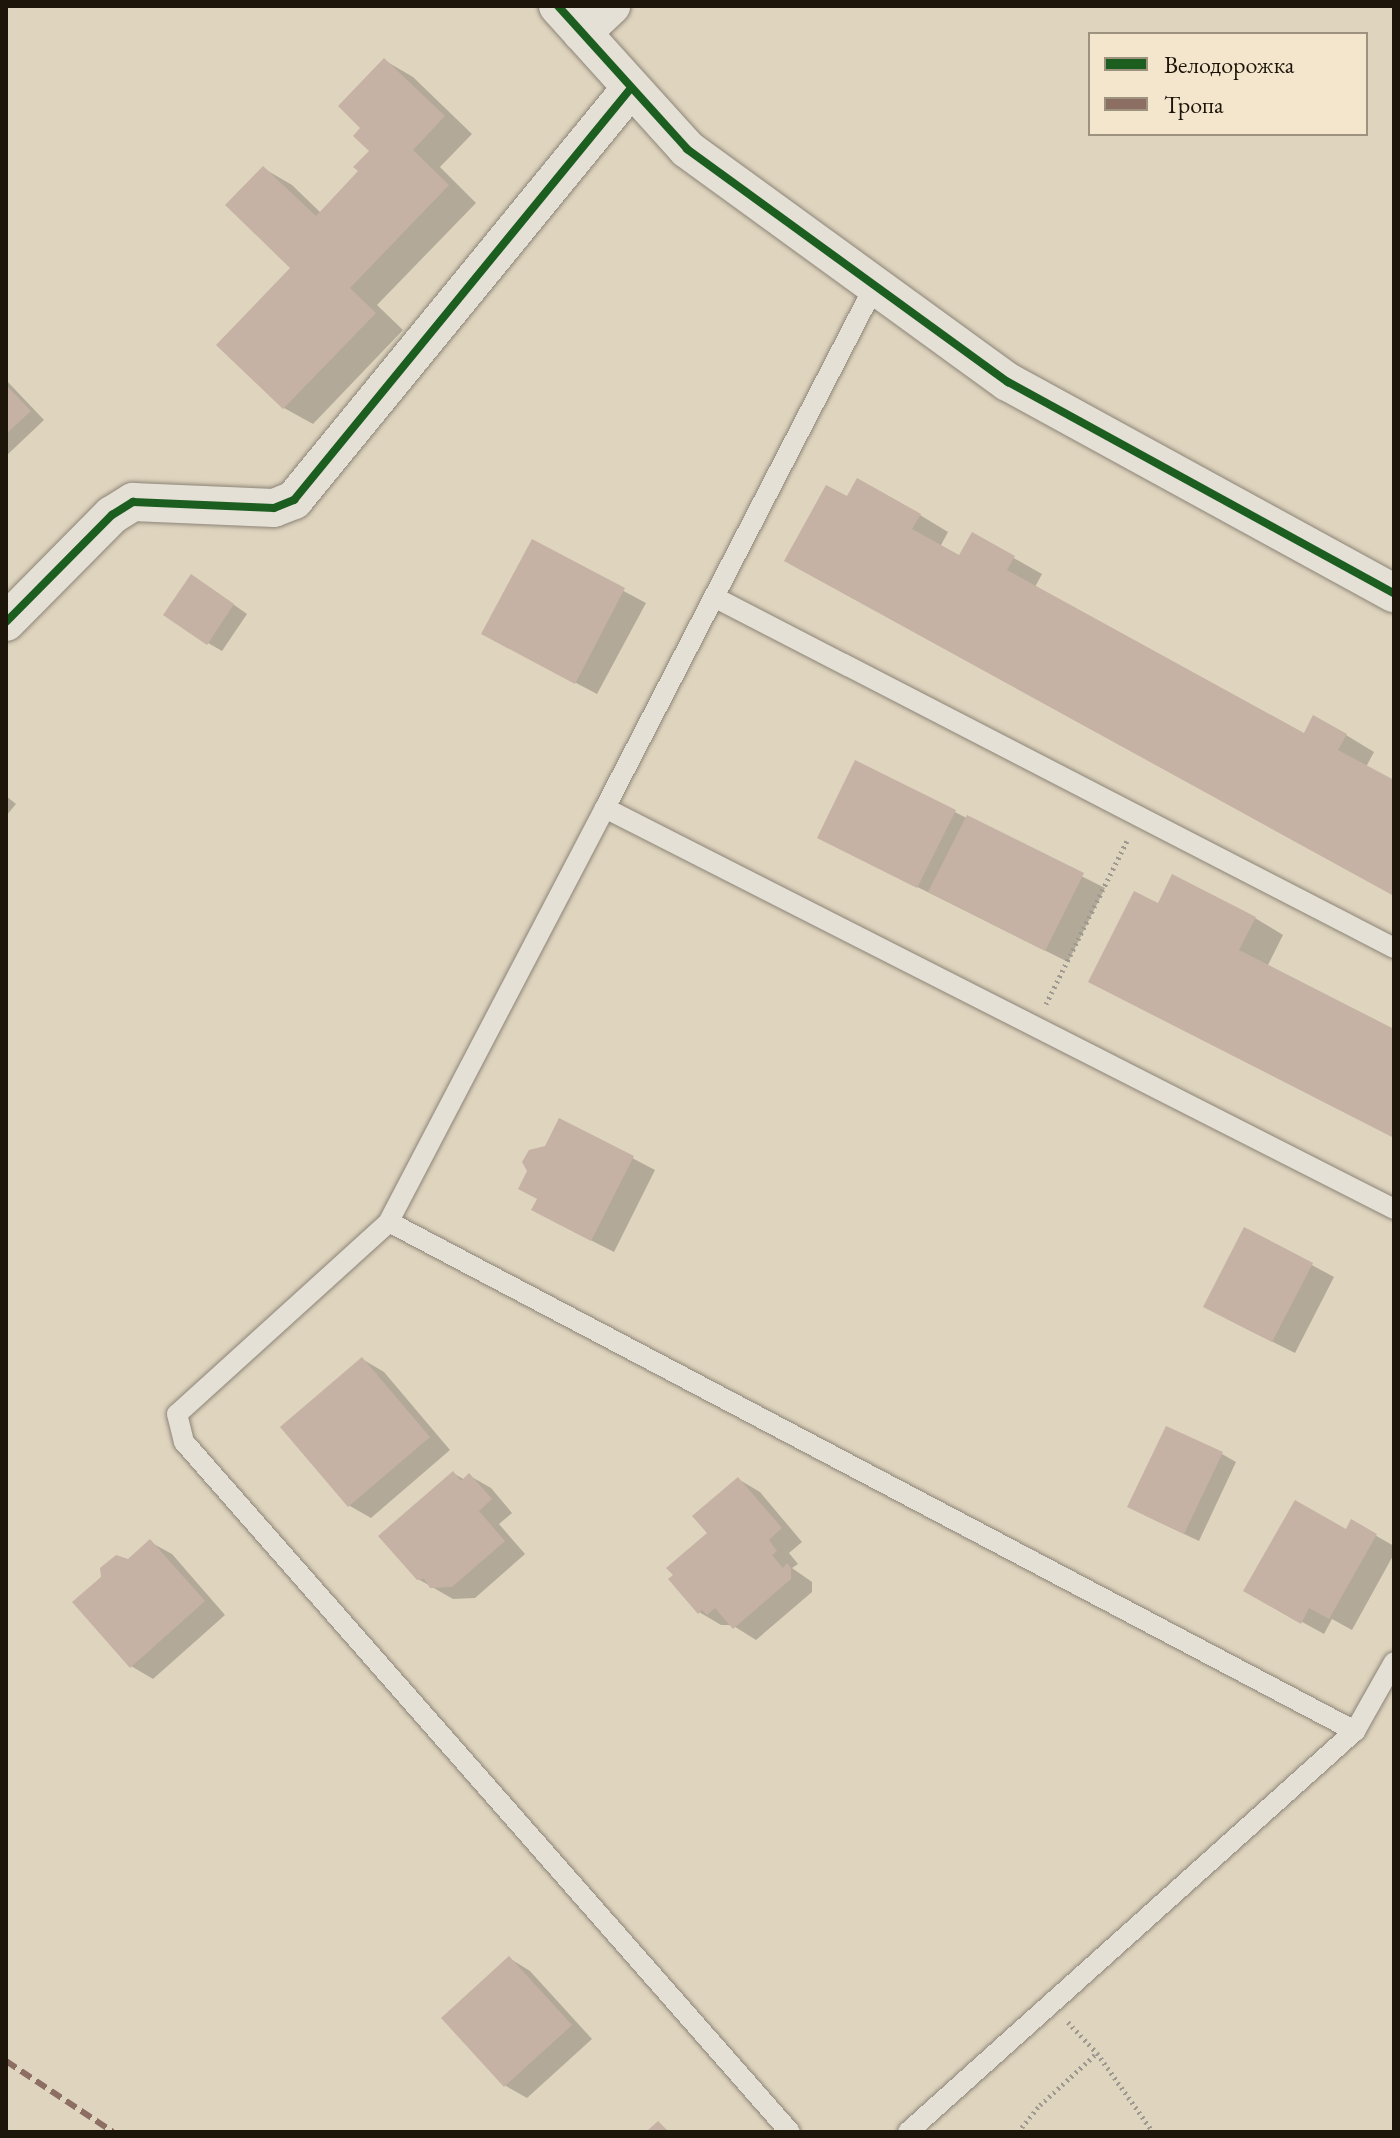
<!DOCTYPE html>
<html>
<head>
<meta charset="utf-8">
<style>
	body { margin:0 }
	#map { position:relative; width:1400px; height:2138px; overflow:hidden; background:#dfd4be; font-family:"EB Garamond",serif }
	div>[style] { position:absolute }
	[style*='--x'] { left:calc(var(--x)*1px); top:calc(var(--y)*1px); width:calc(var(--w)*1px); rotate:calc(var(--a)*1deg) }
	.shadow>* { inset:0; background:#0003 }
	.building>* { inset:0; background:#c5b2a4 }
	.path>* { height:5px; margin-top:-2.5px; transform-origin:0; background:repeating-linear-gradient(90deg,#9e9990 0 2px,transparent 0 6px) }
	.roads { filter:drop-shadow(0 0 2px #8c8477) drop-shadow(0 0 2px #8c8477) }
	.service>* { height:20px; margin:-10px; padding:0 10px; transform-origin:10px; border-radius:10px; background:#e5e0d5 }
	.minor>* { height:38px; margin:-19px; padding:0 19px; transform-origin:19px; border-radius:19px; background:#e5e0d5 }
	.quiet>* { height:6px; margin-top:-3px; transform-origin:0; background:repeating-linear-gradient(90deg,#8d6e63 0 12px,transparent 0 18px) }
	.cycleway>* { height:8px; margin:-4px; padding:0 4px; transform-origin:4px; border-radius:4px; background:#1b5e20 }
	span { translate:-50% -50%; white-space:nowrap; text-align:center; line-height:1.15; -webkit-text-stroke:7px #f3e6cc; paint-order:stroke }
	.frame { position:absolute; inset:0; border:8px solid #1d140a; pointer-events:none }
	.legend { position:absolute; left:1088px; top:32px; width:280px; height:104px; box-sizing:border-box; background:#f3e6cc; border:2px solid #9d927e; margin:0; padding:10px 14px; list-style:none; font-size:24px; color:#1d140a }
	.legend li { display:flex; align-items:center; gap:16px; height:40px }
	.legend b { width:40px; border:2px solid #9d927e }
</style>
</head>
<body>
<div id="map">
	<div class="shadow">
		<div style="clip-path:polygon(384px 60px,413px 77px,472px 134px,440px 167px,476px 203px,377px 305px,403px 330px,313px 424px,284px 408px,293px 268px,263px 168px,292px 185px,321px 213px,361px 171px,372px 151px,363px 128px)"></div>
		<div style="clip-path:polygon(6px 380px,44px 420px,6px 456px)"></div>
		<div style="clip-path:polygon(848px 499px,920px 515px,948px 532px,940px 547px,960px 558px,973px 535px,1042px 574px,1035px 587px,1305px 736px,1346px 735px,1374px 752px,1366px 767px,1394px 783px,1394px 894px)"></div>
		<div style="clip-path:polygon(532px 542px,646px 603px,597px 694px,506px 646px)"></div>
		<div style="clip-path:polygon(206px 585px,247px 614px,222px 651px,208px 643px)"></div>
		<div style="clip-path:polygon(856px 762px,1105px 888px,1068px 962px,841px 849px)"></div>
		<div style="clip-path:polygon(6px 796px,16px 804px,6px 816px)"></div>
		<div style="clip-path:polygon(1159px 906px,1255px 918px,1283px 935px,1267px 967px,1394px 1031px,1394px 1138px)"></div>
		<div style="clip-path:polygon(560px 1120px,655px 1170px,614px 1252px,555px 1222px,539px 1199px,546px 1147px)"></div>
		<div style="clip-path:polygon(1245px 1229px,1334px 1277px,1295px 1353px,1227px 1319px)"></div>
		<div style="clip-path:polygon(362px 1359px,384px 1372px,450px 1450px,371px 1518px,350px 1506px,283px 1428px)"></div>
		<div style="clip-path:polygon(1222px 1454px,1236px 1462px,1199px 1541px,1144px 1515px)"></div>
		<div style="clip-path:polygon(453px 1473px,465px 1480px,470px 1476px,491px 1488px,512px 1513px,499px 1524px,525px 1554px,475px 1598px,453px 1599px,418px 1579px)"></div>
		<div style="clip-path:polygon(738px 1479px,760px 1492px,802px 1542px,789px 1553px,798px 1564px,792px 1568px,812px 1582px,812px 1592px,756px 1640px,732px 1625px,721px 1625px,699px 1612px,709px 1533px)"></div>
		<div style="clip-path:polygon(1352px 1522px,1394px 1546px,1394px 1554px,1352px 1630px,1332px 1619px,1324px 1634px,1246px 1591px,1347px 1531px)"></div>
		<div style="clip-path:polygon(150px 1542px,172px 1554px,225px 1615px,153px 1679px,131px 1666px,129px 1561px)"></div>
		<div style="clip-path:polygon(509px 1958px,530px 1971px,592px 2039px,527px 2098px,506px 2086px,444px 2018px)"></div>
	</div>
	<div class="building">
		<div style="clip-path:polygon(384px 58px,445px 116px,413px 150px,449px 185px,350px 288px,376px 313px,283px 409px,216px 345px,290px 268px,225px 205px,263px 166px,316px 216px,358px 171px,353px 167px,369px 151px,353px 136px,360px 128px,338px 106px)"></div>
		<div style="clip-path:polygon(6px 385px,31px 411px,6px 434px)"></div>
		<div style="clip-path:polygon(857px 478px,921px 514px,912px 529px,959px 555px,972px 532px,1015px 556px,1007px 570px,1304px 733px,1313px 715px,1347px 734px,1338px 750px,1394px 780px,1394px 896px,784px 561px,826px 485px,847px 496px)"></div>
		<div style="clip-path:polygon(532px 539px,625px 588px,575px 684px,481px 634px)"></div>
		<div style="clip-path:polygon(191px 574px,234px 604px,207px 645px,163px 615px)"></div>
		<div style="clip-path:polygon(855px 760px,956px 810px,917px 888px,817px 838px)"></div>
		<div style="clip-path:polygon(967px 815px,1084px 873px,1045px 951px,928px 892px)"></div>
		<div style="clip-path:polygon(1172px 874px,1256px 917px,1239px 950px,1394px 1029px,1394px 1138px,1088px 982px,1134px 891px,1158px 903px)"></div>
		<div style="clip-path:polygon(559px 1118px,634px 1156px,591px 1241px,531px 1210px,537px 1199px,518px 1189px,527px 1171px,522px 1162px,529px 1150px,545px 1146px)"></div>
		<div style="clip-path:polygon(1244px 1227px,1313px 1263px,1272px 1342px,1203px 1307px)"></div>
		<div style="clip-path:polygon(362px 1357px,430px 1437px,348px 1507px,280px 1427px)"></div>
		<div style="clip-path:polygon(1166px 1426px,1223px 1452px,1184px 1534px,1127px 1507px)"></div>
		<div style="clip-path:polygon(453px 1471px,461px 1481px,469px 1473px,492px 1499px,479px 1511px,505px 1541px,452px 1587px,430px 1588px,424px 1579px,417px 1580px,378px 1536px)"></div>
		<div style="clip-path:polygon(738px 1477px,782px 1528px,769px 1540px,777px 1551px,772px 1555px,783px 1568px,787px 1563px,791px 1568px,791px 1579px,733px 1629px,715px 1608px,707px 1615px,702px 1610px,698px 1614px,668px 1579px,673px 1575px,666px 1568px,707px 1533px,692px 1516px)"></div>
		<div style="clip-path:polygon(1295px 1500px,1346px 1529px,1351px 1519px,1377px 1534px,1329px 1619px,1309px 1608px,1301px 1624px,1243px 1591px)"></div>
		<div style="clip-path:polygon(150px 1539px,205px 1601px,130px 1668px,72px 1602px,101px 1577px,100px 1568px,116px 1555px,128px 1559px)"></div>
		<div style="clip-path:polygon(509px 1956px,572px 2025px,504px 2087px,441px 2018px)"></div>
		<div style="clip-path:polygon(658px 2121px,669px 2132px,646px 2132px)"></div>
	</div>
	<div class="path">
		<div style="--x:1046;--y:1004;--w:182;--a:-63.6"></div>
		<div style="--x:1068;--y:2022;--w:42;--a:46.9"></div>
		<div style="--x:1097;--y:2053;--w:97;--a:54.7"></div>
		<div style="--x:1018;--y:2132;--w:35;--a:-51"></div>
		<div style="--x:1040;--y:2105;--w:77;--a:-42.4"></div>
	</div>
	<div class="roads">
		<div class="service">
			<div style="--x:875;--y:285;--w:589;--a:117.31"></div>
			<div style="--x:605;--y:808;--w:885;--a:26.94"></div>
			<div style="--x:714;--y:597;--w:765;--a:27.3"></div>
			<div style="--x:605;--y:808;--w:467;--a:117.6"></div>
			<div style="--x:389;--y:1222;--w:286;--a:137.8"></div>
			<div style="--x:177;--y:1414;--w:29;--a:76"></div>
			<div style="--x:184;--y:1442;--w:918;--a:48.71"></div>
			<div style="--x:389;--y:1222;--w:1092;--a:27.79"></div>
			<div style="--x:908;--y:2132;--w:601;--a:-41.9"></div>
			<div style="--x:1355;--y:1731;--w:79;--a:-60.5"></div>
		</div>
		<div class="minor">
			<div style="--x:558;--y:6;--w:193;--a:47.9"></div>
			<div style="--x:687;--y:149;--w:397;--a:36"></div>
			<div style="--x:1008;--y:382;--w:440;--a:28.7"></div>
			<div style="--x:582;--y:33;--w:40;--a:-43"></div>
			<div style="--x:6;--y:622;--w:151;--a:-45.3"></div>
			<div style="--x:112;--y:515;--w:25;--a:-32"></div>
			<div style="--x:133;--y:502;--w:141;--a:2.4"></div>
			<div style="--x:274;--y:508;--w:22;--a:-22"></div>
			<div style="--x:294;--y:500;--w:532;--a:-50.72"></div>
		</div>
	</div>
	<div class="quiet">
		<div style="--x:6;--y:2061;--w:128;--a:33.6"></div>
	</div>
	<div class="cycleway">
		<div style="--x:558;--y:6;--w:193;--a:47.9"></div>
		<div style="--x:687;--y:149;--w:397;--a:36"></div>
		<div style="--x:1008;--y:382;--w:440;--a:28.7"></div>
		<div style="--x:6;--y:622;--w:151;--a:-45.3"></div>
		<div style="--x:112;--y:515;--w:25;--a:-32"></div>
		<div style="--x:133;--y:502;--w:141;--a:2.4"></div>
		<div style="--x:274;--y:508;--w:22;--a:-22"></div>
		<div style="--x:294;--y:500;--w:532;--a:-50.72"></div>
	</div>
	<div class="frame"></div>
	<ul class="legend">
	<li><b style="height:10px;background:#1b5e20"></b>Велодорожка</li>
	<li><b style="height:10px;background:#8d6e63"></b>Тропа</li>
	</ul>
</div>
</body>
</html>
